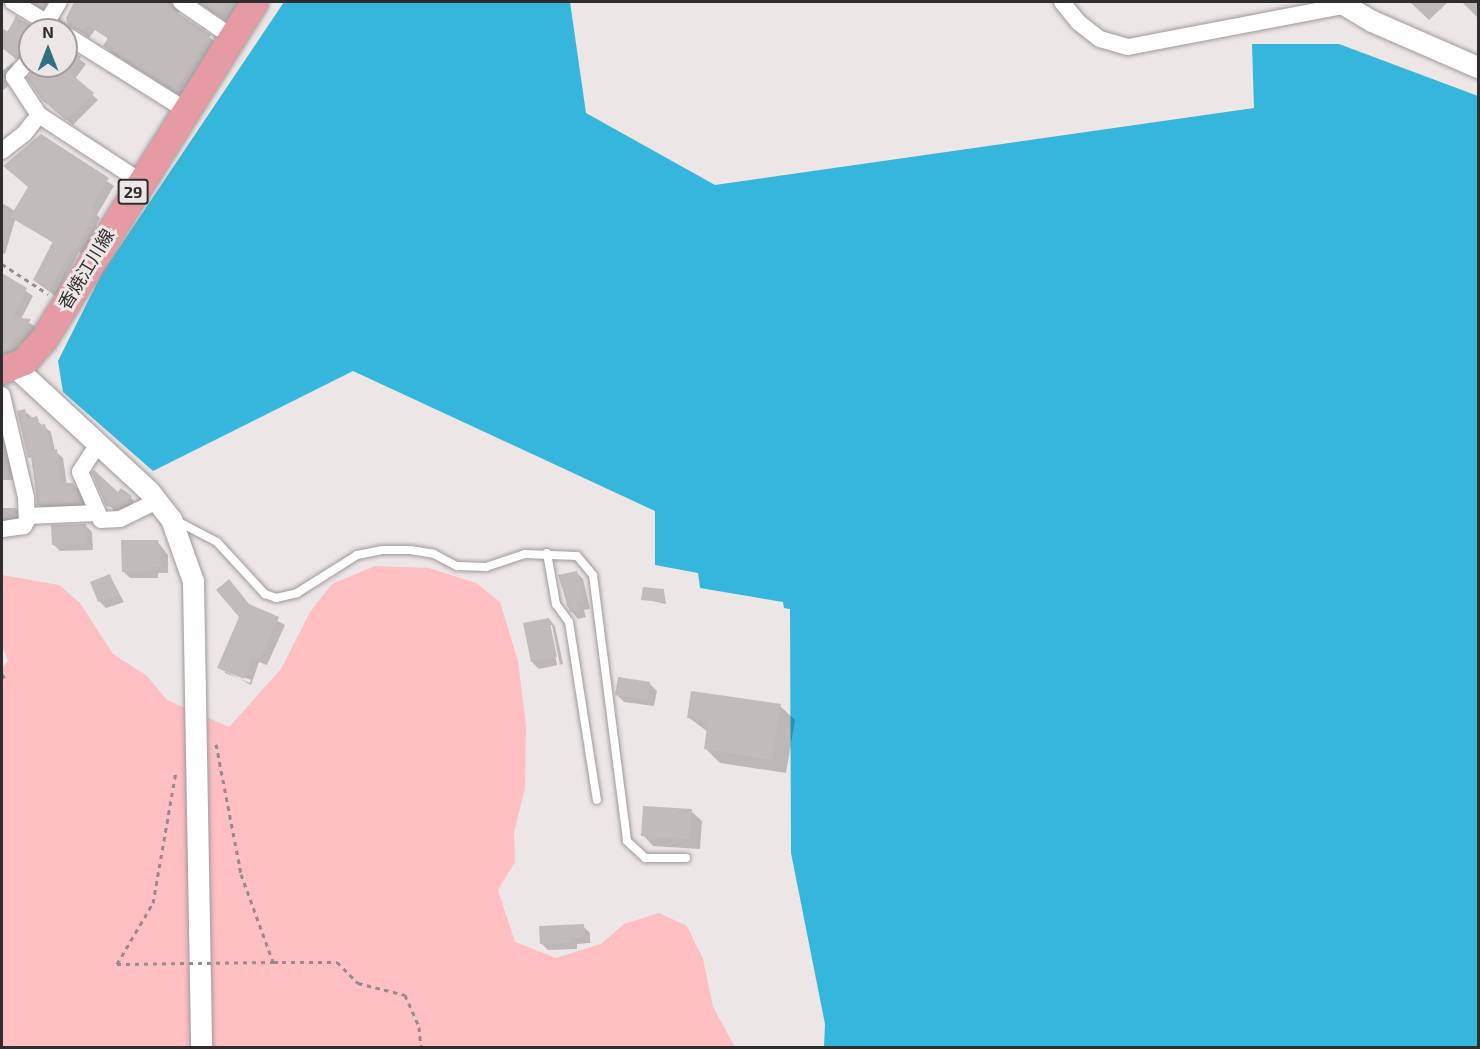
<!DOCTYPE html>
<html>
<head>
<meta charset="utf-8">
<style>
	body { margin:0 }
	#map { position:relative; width:1480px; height:1049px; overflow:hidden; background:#ede6e6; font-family:"Exo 2","Noto Sans JP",sans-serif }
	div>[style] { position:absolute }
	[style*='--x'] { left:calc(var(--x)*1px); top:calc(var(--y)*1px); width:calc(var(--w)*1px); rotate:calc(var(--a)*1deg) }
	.green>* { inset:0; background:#febec2 }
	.water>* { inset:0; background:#35b6dc }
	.shadow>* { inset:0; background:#0003 }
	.building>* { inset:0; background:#c2bbbb }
	.path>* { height:3px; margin-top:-1.5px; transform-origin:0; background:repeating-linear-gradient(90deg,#928d8e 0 4.5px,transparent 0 9px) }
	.roads { filter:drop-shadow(0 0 2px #a09999) drop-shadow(0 0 2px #a09999) }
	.service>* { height:8px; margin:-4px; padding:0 4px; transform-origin:4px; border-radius:4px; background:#fff }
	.minor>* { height:16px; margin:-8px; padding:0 8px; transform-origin:8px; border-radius:8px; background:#fff }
	.tertiary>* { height:21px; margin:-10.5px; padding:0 10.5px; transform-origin:10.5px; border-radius:10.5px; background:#fff }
	.primary>* { height:27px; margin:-13.5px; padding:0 13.5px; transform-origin:13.5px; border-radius:13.5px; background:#e59aa4 }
	.path-bridge>* { height:3px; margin-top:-1.5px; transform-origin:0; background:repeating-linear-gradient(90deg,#928d8e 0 4.5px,transparent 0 9px) }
	span { translate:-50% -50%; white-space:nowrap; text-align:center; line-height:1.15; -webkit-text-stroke:6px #ede6e6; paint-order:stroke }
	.shield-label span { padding:2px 4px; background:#ede6e6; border:2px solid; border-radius:4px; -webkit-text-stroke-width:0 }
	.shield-label { font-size:16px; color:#302d2e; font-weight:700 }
	.street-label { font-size:18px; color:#302d2e }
	.frame { position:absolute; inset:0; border:3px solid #302d2e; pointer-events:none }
	.north { position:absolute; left:18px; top:18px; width:60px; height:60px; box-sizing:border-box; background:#ede6e6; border:2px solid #a19c9c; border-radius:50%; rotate:0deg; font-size:16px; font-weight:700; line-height:24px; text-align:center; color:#302d2e }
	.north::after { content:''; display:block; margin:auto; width:21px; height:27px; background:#306f84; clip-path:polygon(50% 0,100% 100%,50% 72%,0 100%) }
</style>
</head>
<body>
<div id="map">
	<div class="green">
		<div style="clip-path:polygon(375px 566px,429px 568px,476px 583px,500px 602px,518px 661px,526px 726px,525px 788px,514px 833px,515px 862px,498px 890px,515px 942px,556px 958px,601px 944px,624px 924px,659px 913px,687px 926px,703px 959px,713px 1007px,735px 1047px,2px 1047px,2px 668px,8px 661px,2px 645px,2px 575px,59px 585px,80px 603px,113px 654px,147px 676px,167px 700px,229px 727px,281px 669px,310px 612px,332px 584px)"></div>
	</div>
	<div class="water">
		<div style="clip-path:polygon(284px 2px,570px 2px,586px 113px,715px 185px,1254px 108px,1252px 44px,1339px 44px,1478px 96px,1478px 1047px,824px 1047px,825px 1024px,791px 853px,790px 609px,784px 608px,783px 602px,700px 588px,698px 573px,655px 565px,655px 511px,353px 371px,153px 471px,63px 392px,58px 361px,102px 273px)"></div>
	</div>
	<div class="shadow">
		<div style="clip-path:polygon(28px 2px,60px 2px,50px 15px)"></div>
		<div style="clip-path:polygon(77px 2px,182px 2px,178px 14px,217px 43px,182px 97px,112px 53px,105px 46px,109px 39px,95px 30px,89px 38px,73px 27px,66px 21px)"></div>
		<div style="clip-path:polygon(197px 2px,242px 2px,227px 22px)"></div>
		<div style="clip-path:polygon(1410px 2px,1448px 2px,1429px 20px)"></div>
		<div style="clip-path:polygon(1462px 2px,1478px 2px,1478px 18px)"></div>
		<div style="clip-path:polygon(16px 18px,35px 30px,30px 30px,30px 56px,23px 63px,2px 47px,2px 40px)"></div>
		<div style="clip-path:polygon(66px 49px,86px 64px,75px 79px,98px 100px,73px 125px,54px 110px,29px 78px,39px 66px,66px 66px)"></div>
		<div style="clip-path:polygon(14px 62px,6px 79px,8px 86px,2px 91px,2px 71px)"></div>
		<div style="clip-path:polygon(41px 136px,114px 186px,97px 215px,100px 218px,83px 254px,79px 252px,55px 296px,34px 280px,54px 243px,15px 220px,5px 254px,2px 253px,2px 203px,15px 211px,30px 187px)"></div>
		<div style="clip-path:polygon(8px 279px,33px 296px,21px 319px,37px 327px,27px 344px,20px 344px,19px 355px,2px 354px,2px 286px)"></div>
		<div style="clip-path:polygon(24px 411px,51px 432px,55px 451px,63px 458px,67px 485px,73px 484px,80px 491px,88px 509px,45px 511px,38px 504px)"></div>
		<div style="clip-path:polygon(2px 426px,13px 470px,13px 480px,2px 480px)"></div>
		<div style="clip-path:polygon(94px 473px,119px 494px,131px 498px,134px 501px,129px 507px,114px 511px)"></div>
		<div style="clip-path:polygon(2px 508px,15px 508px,22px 515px,23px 523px,2px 528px)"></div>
		<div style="clip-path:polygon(86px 526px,92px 532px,93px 550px,60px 551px,53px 544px)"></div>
		<div style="clip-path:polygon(157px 541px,168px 555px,168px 573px,158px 573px,158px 578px,130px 578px,123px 571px)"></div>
		<div style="clip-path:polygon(576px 572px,583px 579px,590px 609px,584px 610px,586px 617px,578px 619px,567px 606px,560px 576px)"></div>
		<div style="clip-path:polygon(110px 576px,124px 602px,106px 608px,99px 601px)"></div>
		<div style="clip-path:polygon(evenodd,236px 588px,250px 606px,285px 625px,267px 665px,259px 662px,251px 685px,219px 668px,240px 617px,236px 588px,225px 670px,251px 680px,250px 683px,225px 673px,225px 670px)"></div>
		<div style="clip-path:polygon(664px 591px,666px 604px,643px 599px)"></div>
		<div style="clip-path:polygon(evenodd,549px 619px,555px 626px,563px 664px,539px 669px,532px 662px,549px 619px,549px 625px,552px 625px,560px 665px,557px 665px,549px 625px)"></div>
		<div style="clip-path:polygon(650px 684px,657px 691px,654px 706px,624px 702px,617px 695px)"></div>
		<div style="clip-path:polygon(780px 706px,795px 720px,786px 773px,720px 763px,706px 749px,708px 732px,688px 717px)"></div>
		<div style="clip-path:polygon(691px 811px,702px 821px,700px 849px,653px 846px,643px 835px)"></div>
		<div style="clip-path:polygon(583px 926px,590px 933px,590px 943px,577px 944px,577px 949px,548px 950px,541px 943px)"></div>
	</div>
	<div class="building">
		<div style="clip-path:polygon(74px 2px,171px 2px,175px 11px,211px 35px,175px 91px,103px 46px,108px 38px,87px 25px,82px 33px,68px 25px,66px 18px)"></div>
		<div style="clip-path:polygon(199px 2px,228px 2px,219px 15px)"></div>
		<div style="clip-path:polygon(16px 16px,30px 25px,30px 49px,16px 59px,2px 48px,2px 28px,8px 32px)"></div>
		<div style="clip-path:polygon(66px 47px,81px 57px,70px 73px,94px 93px,66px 120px,42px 100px,27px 78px,38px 66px,66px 66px)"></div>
		<div style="clip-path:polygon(41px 134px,109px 178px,91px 208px,95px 211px,77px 249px,73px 247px,49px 291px,33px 280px,53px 241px,10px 217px,28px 187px,3px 166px)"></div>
		<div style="clip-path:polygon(2px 273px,27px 288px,13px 317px,31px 319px,20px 338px,14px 337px,13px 349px,2px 353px)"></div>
		<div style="clip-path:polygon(25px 409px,27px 419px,37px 416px,40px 425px,45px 424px,51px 450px,57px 449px,61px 483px,73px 483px,82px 503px,37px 505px,33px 457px,28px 458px,17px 411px)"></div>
		<div style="clip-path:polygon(94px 470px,118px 492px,121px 488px,132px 496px,126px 505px,117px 509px,106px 506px,92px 473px)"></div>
		<div style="clip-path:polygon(86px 524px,87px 544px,52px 545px,51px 525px)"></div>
		<div style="clip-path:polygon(121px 540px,158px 540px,162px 567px,152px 567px,152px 571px,122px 572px)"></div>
		<div style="clip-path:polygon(577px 571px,584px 602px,578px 603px,580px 611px,570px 612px,558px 575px)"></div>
		<div style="clip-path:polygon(110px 574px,118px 595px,98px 602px,90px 582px)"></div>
		<div style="clip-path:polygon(229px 579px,249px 604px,279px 617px,260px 659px,252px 656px,244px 679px,217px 668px,239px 617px,216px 590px)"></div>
		<div style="clip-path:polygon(643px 587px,664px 589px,663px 602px,641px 600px)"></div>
		<div style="clip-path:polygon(549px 618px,557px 657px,531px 662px,523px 623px)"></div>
		<div style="clip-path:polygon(618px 677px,650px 682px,648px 700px,615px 695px)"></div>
		<div style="clip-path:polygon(691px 691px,781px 704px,772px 760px,704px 749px,708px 721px,687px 718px)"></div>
		<div style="clip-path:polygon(643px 806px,692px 809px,690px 839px,641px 836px)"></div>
		<div style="clip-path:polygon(584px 924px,584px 937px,571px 937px,571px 943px,540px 944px,539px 926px)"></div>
	</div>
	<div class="path">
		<div style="--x:2;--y:264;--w:55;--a:33.1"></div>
		<div style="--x:2;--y:674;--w:7;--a:56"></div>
		<div style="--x:216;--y:744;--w:132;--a:79.1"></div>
		<div style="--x:241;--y:874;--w:94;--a:70"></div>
		<div style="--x:273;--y:962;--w:64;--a:0"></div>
		<div style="--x:337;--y:962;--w:30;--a:45"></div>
		<div style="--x:358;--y:983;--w:49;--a:14.3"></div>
		<div style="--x:405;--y:995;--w:35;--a:66"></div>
		<div style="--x:419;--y:1027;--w:21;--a:85"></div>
		<div style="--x:117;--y:964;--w:71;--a:-59.5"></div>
		<div style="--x:153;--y:903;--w:134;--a:-80.1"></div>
	</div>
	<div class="roads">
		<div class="service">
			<div style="--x:175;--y:520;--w:47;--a:27.6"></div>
			<div style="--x:217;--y:542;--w:71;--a:47.3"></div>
			<div style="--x:265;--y:594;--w:12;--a:20"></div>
			<div style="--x:276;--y:598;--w:22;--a:-13"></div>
			<div style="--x:297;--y:593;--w:71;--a:-32.3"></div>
			<div style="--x:357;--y:555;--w:26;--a:-11"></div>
			<div style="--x:383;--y:550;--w:27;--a:0"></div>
			<div style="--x:410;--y:550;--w:24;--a:9"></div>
			<div style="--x:434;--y:554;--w:26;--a:28"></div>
			<div style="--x:457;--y:566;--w:29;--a:2"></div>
			<div style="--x:486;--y:567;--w:41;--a:-18.4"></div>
			<div style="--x:525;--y:554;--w:52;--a:2.2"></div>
			<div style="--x:577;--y:556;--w:25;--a:50"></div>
			<div style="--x:593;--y:575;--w:268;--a:82.7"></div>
			<div style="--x:627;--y:841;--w:25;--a:43"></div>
			<div style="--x:645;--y:858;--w:41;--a:0"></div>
			<div style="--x:547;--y:553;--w:52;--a:80"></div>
			<div style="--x:556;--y:604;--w:22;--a:54"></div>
			<div style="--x:569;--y:622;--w:180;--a:81.1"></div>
		</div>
		<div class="minor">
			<div style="--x:13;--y:2;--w:54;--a:31.3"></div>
			<div style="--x:181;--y:2;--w:62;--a:34.5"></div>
			<div style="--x:1062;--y:2;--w:26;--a:51"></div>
			<div style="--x:1078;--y:22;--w:28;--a:38"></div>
			<div style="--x:1100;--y:39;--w:29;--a:16"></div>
			<div style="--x:1128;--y:47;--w:218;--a:-10.8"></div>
			<div style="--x:48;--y:20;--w:21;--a:-59"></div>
			<div style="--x:66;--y:35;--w:143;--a:32.1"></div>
			<div style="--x:30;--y:59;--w:24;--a:132"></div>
			<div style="--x:14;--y:77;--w:45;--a:56.7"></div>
			<div style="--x:2;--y:151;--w:28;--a:-38"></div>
			<div style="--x:24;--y:134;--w:24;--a:-52"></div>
			<div style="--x:39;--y:115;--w:121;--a:33.2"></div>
			<div style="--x:2;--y:395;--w:105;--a:76.8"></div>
			<div style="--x:26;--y:497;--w:23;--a:88"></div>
			<div style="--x:27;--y:520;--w:7;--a:117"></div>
			<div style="--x:24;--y:526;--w:22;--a:172"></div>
			<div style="--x:98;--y:444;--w:33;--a:123"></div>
			<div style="--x:80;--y:472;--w:52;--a:66.4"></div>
			<div style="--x:101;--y:520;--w:19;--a:-3"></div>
			<div style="--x:120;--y:519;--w:41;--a:-25.9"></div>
			<div style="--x:27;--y:516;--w:70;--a:-2.5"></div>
		</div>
		<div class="tertiary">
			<div style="--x:1340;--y:2;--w:37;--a:31"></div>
			<div style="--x:1372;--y:21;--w:116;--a:23.5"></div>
			<div style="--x:14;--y:366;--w:184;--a:42.8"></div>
			<div style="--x:149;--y:491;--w:36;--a:52"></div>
			<div style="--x:171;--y:519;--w:66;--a:70.5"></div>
			<div style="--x:193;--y:581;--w:467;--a:89"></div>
		</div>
		<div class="primary">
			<div style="--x:2;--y:370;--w:24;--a:-22"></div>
			<div style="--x:24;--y:361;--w:30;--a:-49"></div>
			<div style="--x:44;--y:338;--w:396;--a:-58"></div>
		</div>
	</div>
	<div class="path-bridge">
		<div style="--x:117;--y:964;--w:156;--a:-0.7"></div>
	</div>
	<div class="shield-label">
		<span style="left:133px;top:192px">29</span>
	</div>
	<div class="street-label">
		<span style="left:86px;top:269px;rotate:-59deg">香焼江川線</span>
	</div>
	<div class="frame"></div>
	<div class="north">N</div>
</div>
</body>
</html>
